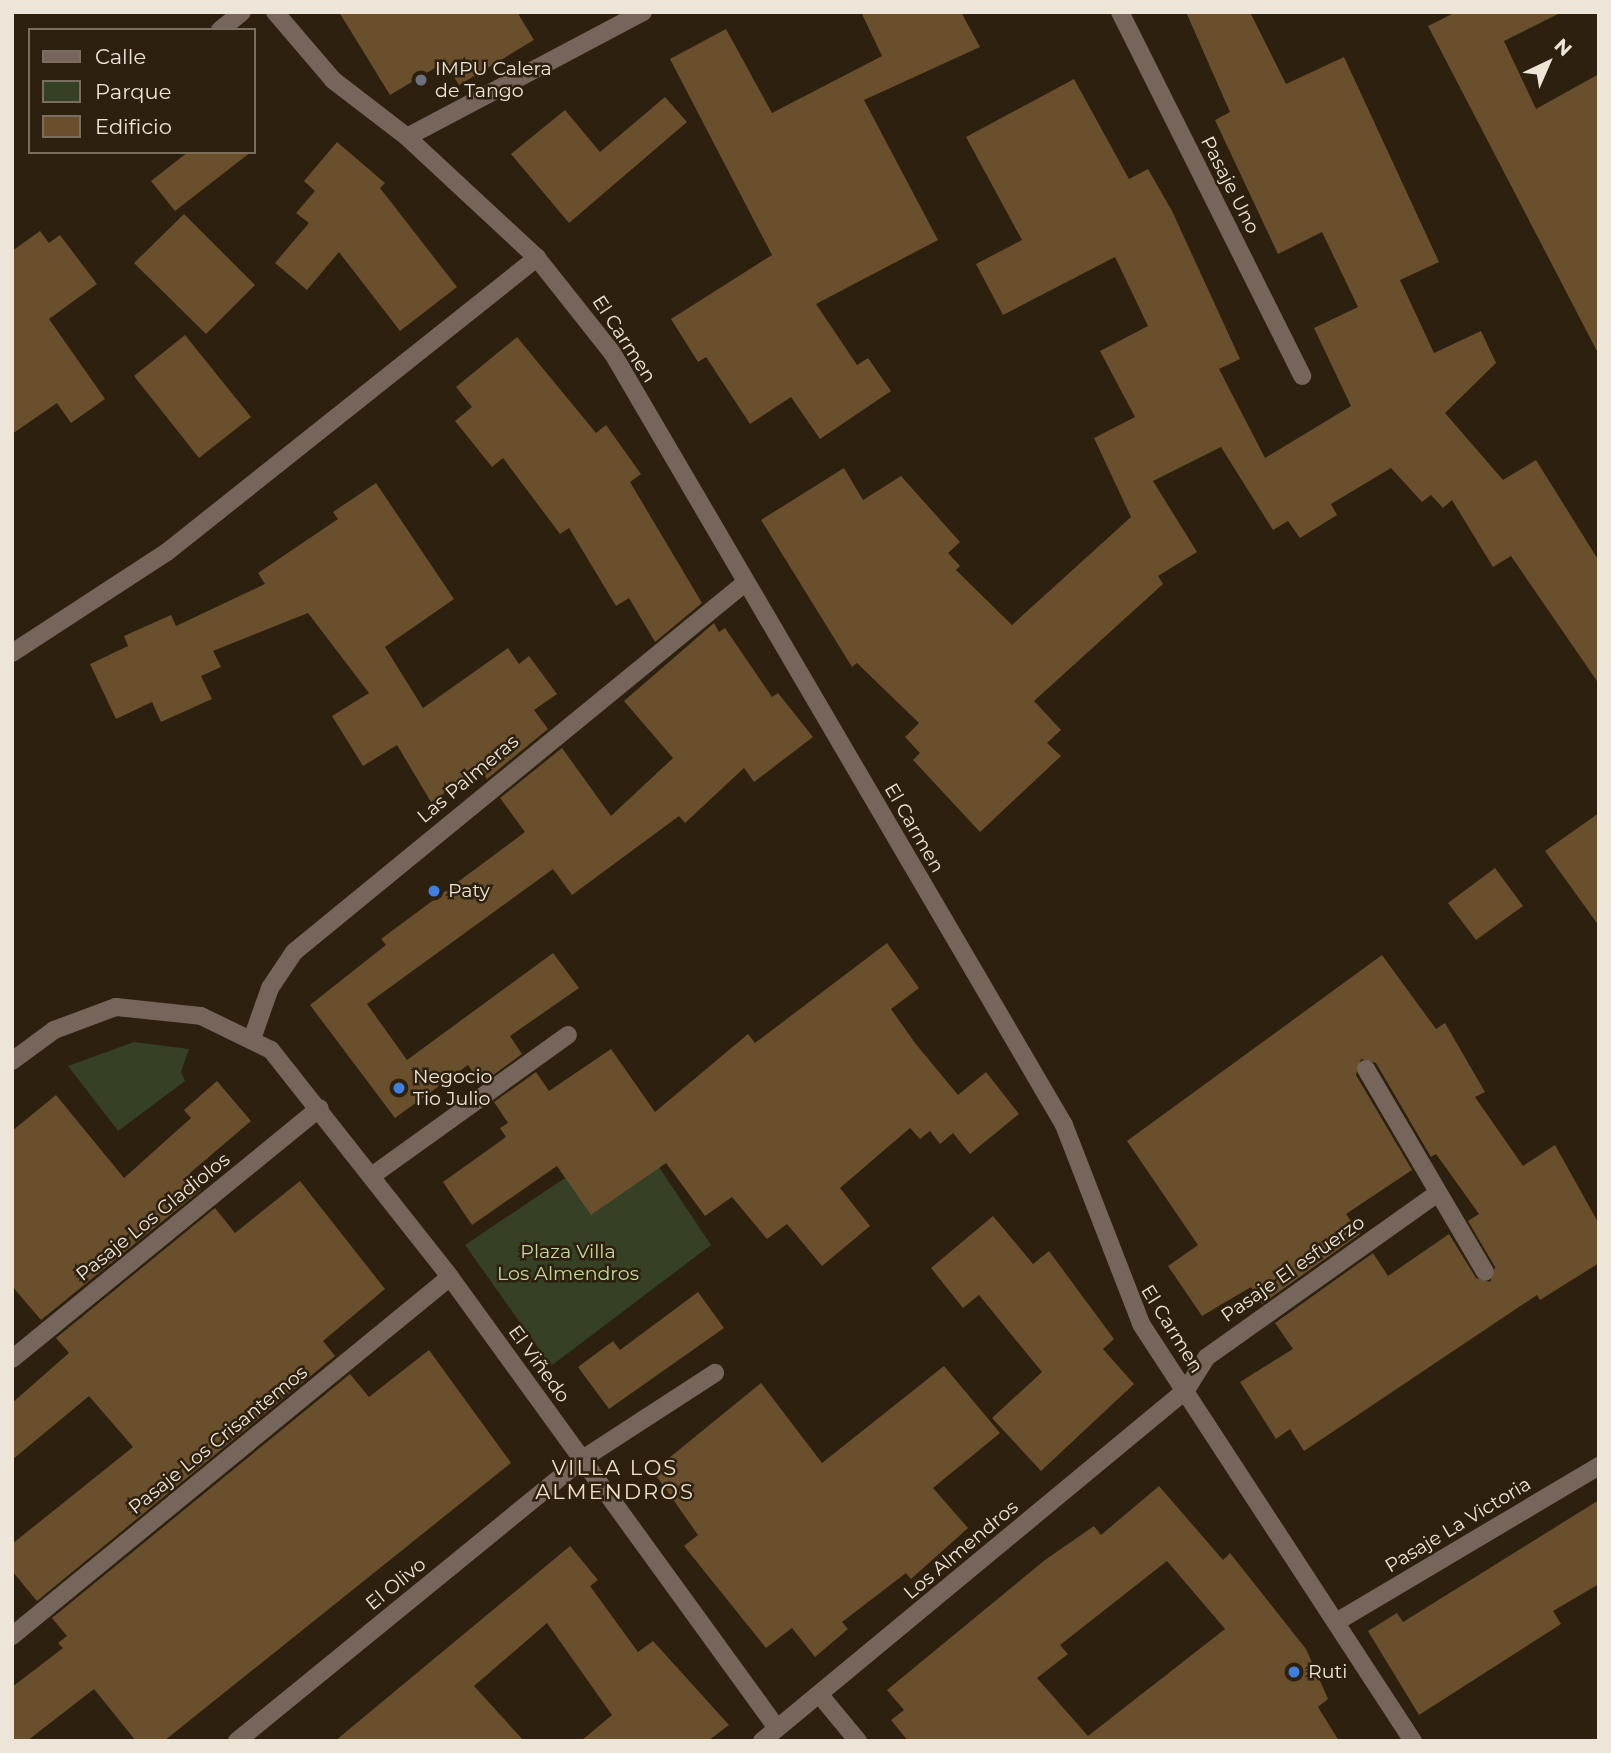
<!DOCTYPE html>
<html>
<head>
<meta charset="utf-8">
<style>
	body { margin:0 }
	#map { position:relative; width:1611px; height:1753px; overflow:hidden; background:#2d200e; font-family:Montserrat,sans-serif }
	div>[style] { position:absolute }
	.green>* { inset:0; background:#354024 }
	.building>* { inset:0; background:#694f2b }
	.minor>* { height:18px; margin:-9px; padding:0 9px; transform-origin:9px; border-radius:9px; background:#76655a }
	.dots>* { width:19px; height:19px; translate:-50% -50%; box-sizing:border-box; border:4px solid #2d200e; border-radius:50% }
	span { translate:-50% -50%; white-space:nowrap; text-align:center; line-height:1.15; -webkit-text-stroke:5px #2d200e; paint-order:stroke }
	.poi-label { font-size:19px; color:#eee5d9 }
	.left { translate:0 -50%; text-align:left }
	.street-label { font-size:19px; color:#eee5d9 }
	.park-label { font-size:19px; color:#c0db98 }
	.neighbourhood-label { font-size:21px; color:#f2e0ca; letter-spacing:2px }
	.frame { position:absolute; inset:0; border:14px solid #eee5d9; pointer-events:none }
	.legend { position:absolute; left:28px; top:28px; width:228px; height:126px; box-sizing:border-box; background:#2d200e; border:2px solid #7a6f5f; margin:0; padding:9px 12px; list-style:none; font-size:21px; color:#eee5d9 }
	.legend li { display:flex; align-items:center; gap:14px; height:35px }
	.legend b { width:35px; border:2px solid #7a6f5f }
	.north { position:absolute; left:1513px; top:28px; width:70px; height:70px; -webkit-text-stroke:5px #2d200e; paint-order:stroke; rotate:44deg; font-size:19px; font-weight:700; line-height:28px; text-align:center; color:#eee5d9 }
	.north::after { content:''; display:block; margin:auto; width:24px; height:32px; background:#eee5d9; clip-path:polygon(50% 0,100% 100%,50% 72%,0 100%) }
</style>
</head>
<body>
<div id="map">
	<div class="green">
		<div style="clip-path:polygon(134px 1042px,189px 1049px,181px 1072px,185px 1081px,118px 1131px,68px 1066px)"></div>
		<div style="clip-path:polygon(635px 1131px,711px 1245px,551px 1366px,465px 1245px)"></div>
	</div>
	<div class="building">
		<div style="clip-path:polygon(339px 12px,517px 12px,534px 40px,459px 85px,445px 62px,390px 95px)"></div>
		<div style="clip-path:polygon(861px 12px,961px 12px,980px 47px,864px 100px,938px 240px,816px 304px,857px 365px,868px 358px,891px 391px,820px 439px,791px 397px,750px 424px,706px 357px,698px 362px,671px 319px,772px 255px,670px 59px,726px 29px,772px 113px,882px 56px)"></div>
		<div style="clip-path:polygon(1186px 12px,1250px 12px,1286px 84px,1344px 57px,1439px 262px,1400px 280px,1434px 353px,1481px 331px,1496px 363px,1445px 413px,1503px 480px,1536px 460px,1599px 561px,1599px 684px,1511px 556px,1493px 567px,1452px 500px,1443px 508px,1431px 495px,1422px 502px,1391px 468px,1331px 504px,1337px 515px,1300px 538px,1288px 521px,1273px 530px,1221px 447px,1153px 481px,1197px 552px,1158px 576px,1163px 584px,1034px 701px,1061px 730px,1047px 743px,1061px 756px,980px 832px,913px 760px,920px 753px,905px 737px,919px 723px,857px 663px,852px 667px,761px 520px,844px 468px,863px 500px,901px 476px,960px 542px,948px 553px,960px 566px,956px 570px,1012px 625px,1131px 517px,1094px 438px,1135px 417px,1100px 351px,1148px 326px,1115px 257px,1003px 315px,976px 264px,1022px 240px,966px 137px,1074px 79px,1129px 179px,1148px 169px,1172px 211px,1240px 359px,1219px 369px,1265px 458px,1351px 406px,1314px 328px,1358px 307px,1322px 232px,1278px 254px,1215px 120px,1230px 112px)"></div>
		<div style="clip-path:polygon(1456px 12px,1562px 12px,1504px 41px,1536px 109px,1599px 74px,1599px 355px,1428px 26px)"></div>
		<div style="clip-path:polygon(665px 97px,687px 122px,569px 223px,511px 154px,565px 110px,600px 152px)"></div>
		<div style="clip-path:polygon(337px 142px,385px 183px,380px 188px,457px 287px,400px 331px,339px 252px,307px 290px,275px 263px,309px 223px,296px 213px,315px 191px,304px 181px)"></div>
		<div style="clip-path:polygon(188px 152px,251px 152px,175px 211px,151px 181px)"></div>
		<div style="clip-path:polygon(184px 214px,255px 285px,206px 334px,134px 263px)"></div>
		<div style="clip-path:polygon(40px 231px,49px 243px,60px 235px,97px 284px,49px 319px,105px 399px,71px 423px,57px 403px,12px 434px,12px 251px)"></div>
		<div style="clip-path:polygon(185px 335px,251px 417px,199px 458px,134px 376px)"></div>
		<div style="clip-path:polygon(517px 337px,596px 433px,606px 425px,641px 474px,630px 482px,702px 603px,655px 642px,629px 598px,616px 606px,569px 528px,560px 534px,503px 458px,492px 467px,455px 421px,472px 407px,456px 387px)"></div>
		<div style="clip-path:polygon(376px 483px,454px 599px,385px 647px,423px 708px,508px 648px,519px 664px,529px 656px,557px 694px,534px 710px,548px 729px,487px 779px,481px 771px,431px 802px,397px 745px,363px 766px,332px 716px,369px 693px,308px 613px,213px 651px,221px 667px,201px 676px,212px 699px,161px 722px,152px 702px,116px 719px,90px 664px,128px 646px,124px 636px,171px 615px,176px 626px,265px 584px,258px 573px,338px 519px,333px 512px)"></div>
		<div style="clip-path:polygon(714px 623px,719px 632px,725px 628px,772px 697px,778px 693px,813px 737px,754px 782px,744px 768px,685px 823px,679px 816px,572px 895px,553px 869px,367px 1004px,407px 1060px,553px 953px,579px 988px,510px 1036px,522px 1054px,481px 1084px,468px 1065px,395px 1118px,310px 1005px,386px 945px,381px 939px,525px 832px,500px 798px,562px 748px,611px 816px,673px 758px,624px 701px)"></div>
		<div style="clip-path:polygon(1599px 813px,1599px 926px,1545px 851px)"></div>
		<div style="clip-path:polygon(1495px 868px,1523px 906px,1476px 940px,1448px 903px)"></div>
		<div style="clip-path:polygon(887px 943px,919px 988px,891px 1009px,915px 1043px,958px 1095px,986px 1072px,1019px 1114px,970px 1154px,953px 1133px,940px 1144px,930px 1131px,920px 1139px,910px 1128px,840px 1188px,870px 1226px,822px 1266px,787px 1224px,767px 1239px,732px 1197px,705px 1216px,666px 1163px,591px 1215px,557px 1166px,472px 1225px,443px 1182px,506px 1137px,500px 1128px,508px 1123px,494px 1102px,536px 1072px,549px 1091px,611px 1049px,655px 1112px,748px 1034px,755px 1043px)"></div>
		<div style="clip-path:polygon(1382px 955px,1436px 1029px,1445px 1023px,1485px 1092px,1475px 1097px,1523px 1166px,1555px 1145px,1599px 1224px,1599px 1263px,1540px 1300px,1537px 1295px,1304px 1451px,1290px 1429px,1276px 1439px,1240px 1382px,1293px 1349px,1275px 1323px,1373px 1253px,1388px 1276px,1449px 1234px,1476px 1278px,1490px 1282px,1495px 1267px,1468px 1221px,1479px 1214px,1436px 1154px,1431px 1157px,1376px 1063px,1361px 1059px,1356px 1075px,1412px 1170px,1346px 1214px,1360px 1234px,1262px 1304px,1251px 1287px,1202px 1316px,1168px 1266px,1198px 1245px,1127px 1141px)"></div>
		<div style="clip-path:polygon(217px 1081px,251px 1121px,190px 1173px,201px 1190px,41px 1320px,12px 1286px,12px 1131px,56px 1095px,124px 1178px,191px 1118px,184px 1110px)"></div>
		<div style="clip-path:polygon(300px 1181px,385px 1289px,323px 1341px,335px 1356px,37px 1601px,12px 1571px,12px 1544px,133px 1447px,89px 1396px,12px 1460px,12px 1403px,69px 1353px,56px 1338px,215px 1208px,235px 1233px)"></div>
		<div style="clip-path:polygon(993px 1216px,1033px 1264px,1049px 1251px,1114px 1339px,1103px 1349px,1134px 1384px,1041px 1471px,992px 1418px,1042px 1372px,979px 1295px,963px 1308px,931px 1268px)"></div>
		<div style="clip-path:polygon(698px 1292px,724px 1328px,609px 1409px,578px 1367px,613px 1341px,620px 1350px)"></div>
		<div style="clip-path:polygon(429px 1350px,511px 1463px,164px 1741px,136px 1741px,94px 1689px,27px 1741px,12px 1741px,12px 1687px,63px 1648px,58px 1643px,67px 1636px,52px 1618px,350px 1374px,369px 1397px)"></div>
		<div style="clip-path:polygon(944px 1366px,1000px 1433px,933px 1488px,968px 1528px,911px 1579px,906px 1573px,842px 1622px,848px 1629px,815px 1657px,792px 1628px,766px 1648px,684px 1546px,698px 1535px,653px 1471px,761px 1383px,822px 1463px)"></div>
		<div style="clip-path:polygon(evenodd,1159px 1486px,1223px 1560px,1230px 1553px,1306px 1649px,1328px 1699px,1318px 1707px,1339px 1741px,908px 1741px,891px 1720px,904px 1710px,887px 1690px,1045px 1560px,1094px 1526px,1101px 1535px,1159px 1486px,1167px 1561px,1225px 1629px,1088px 1736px,1037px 1678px,1068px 1654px,1060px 1645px,1167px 1561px)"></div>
		<div style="clip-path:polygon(1599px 1500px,1599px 1584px,1553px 1611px,1561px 1624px,1419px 1715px,1368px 1631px,1397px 1613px,1403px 1622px)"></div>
		<div style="clip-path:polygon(570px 1546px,598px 1580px,590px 1586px,638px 1652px,653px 1641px,729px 1725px,708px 1741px,581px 1741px,612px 1715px,547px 1623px,474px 1686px,524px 1741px,335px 1741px)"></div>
	</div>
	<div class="minor">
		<div style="left:275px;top:12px;width:89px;rotate:49.5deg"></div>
		<div style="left:333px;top:80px;width:93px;rotate:37.6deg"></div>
		<div style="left:407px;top:137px;width:178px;rotate:42.9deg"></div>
		<div style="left:537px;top:258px;width:122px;rotate:51.6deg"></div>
		<div style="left:613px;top:354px;width:893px;rotate:59.67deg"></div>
		<div style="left:1064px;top:1125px;width:213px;rotate:68.8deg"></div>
		<div style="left:1141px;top:1324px;width:498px;rotate:56.9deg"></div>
		<div style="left:1120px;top:12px;width:407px;rotate:63.4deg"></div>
		<div style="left:220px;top:30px;width:28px;rotate:-39deg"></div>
		<div style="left:407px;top:137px;width:267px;rotate:-27.9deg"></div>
		<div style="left:12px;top:653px;width:185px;rotate:-33.1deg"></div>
		<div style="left:167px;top:552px;width:473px;rotate:-38.5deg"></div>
		<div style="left:253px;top:1036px;width:51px;rotate:-70.5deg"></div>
		<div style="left:270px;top:988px;width:43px;rotate:-56.3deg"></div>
		<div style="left:294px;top:952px;width:584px;rotate:-39.3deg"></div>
		<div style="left:12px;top:1061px;width:52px;rotate:-36.4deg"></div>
		<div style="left:54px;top:1030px;width:66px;rotate:-20.4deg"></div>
		<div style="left:116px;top:1007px;width:85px;rotate:6deg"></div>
		<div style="left:201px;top:1016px;width:78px;rotate:25.9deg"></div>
		<div style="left:271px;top:1050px;width:289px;rotate:51.7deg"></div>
		<div style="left:450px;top:1277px;width:557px;rotate:54.06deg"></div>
		<div style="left:1366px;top:1069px;width:235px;rotate:59.6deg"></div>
		<div style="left:373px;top:1175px;width:240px;rotate:-35.7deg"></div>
		<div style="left:12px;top:1359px;width:397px;rotate:-39.2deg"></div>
		<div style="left:1338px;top:1621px;width:304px;rotate:-30.7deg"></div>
		<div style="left:12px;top:1636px;width:566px;rotate:-39.34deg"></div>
		<div style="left:819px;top:1694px;width:61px;rotate:50.3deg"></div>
		<div style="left:237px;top:1741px;width:444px;rotate:-39.2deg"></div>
		<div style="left:581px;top:1460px;width:160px;rotate:-33deg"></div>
		<div style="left:762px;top:1741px;width:550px;rotate:-39.62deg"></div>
		<div style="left:1186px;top:1390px;width:39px;rotate:-58deg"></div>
		<div style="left:1207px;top:1357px;width:281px;rotate:-35.4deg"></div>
	</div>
	<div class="dots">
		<div style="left:421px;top:80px;background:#6b7280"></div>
		<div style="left:434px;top:891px;background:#3f7fe0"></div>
		<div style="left:399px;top:1088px;background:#3f7fe0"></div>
		<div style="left:1294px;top:1672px;background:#3f7fe0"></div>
	</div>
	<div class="poi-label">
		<span class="left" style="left:435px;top:80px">IMPU Calera<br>de Tango</span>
		<span class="left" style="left:448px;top:891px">Paty</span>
		<span class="left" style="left:413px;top:1088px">Negocio<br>Tio Julio</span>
		<span class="left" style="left:1308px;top:1672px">Ruti</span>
	</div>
	<div class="street-label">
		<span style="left:1230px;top:185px;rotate:63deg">Pasaje Uno</span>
		<span style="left:624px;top:339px;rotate:57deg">El Carmen</span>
		<span style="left:468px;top:779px;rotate:-40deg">Las Palmeras</span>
		<span style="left:914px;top:828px;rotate:60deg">El Carmen</span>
		<span style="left:153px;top:1217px;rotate:-39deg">Pasaje Los Gladiolos</span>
		<span style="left:1293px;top:1269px;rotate:-35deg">Pasaje El esfuerzo</span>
		<span style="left:1172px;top:1329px;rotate:58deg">El Carmen</span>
		<span style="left:539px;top:1364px;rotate:54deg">El Viñedo</span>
		<span style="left:218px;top:1440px;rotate:-39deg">Pasaje Los Crisantemos</span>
		<span style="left:1458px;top:1525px;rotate:-31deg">Pasaje La Victoria</span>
		<span style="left:961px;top:1550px;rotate:-40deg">Los Almendros</span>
		<span style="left:396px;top:1584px;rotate:-39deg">El Olivo</span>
	</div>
	<div class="park-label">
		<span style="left:568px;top:1263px">Plaza Villa<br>Los Almendros</span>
	</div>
	<div class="neighbourhood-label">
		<span style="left:615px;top:1480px">VILLA LOS<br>ALMENDROS</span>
	</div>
	<div class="frame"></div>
	<ul class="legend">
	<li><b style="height:9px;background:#76655a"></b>Calle</li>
	<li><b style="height:19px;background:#354024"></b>Parque</li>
	<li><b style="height:19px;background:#694f2b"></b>Edificio</li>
	</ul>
	<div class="north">N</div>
</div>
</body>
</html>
